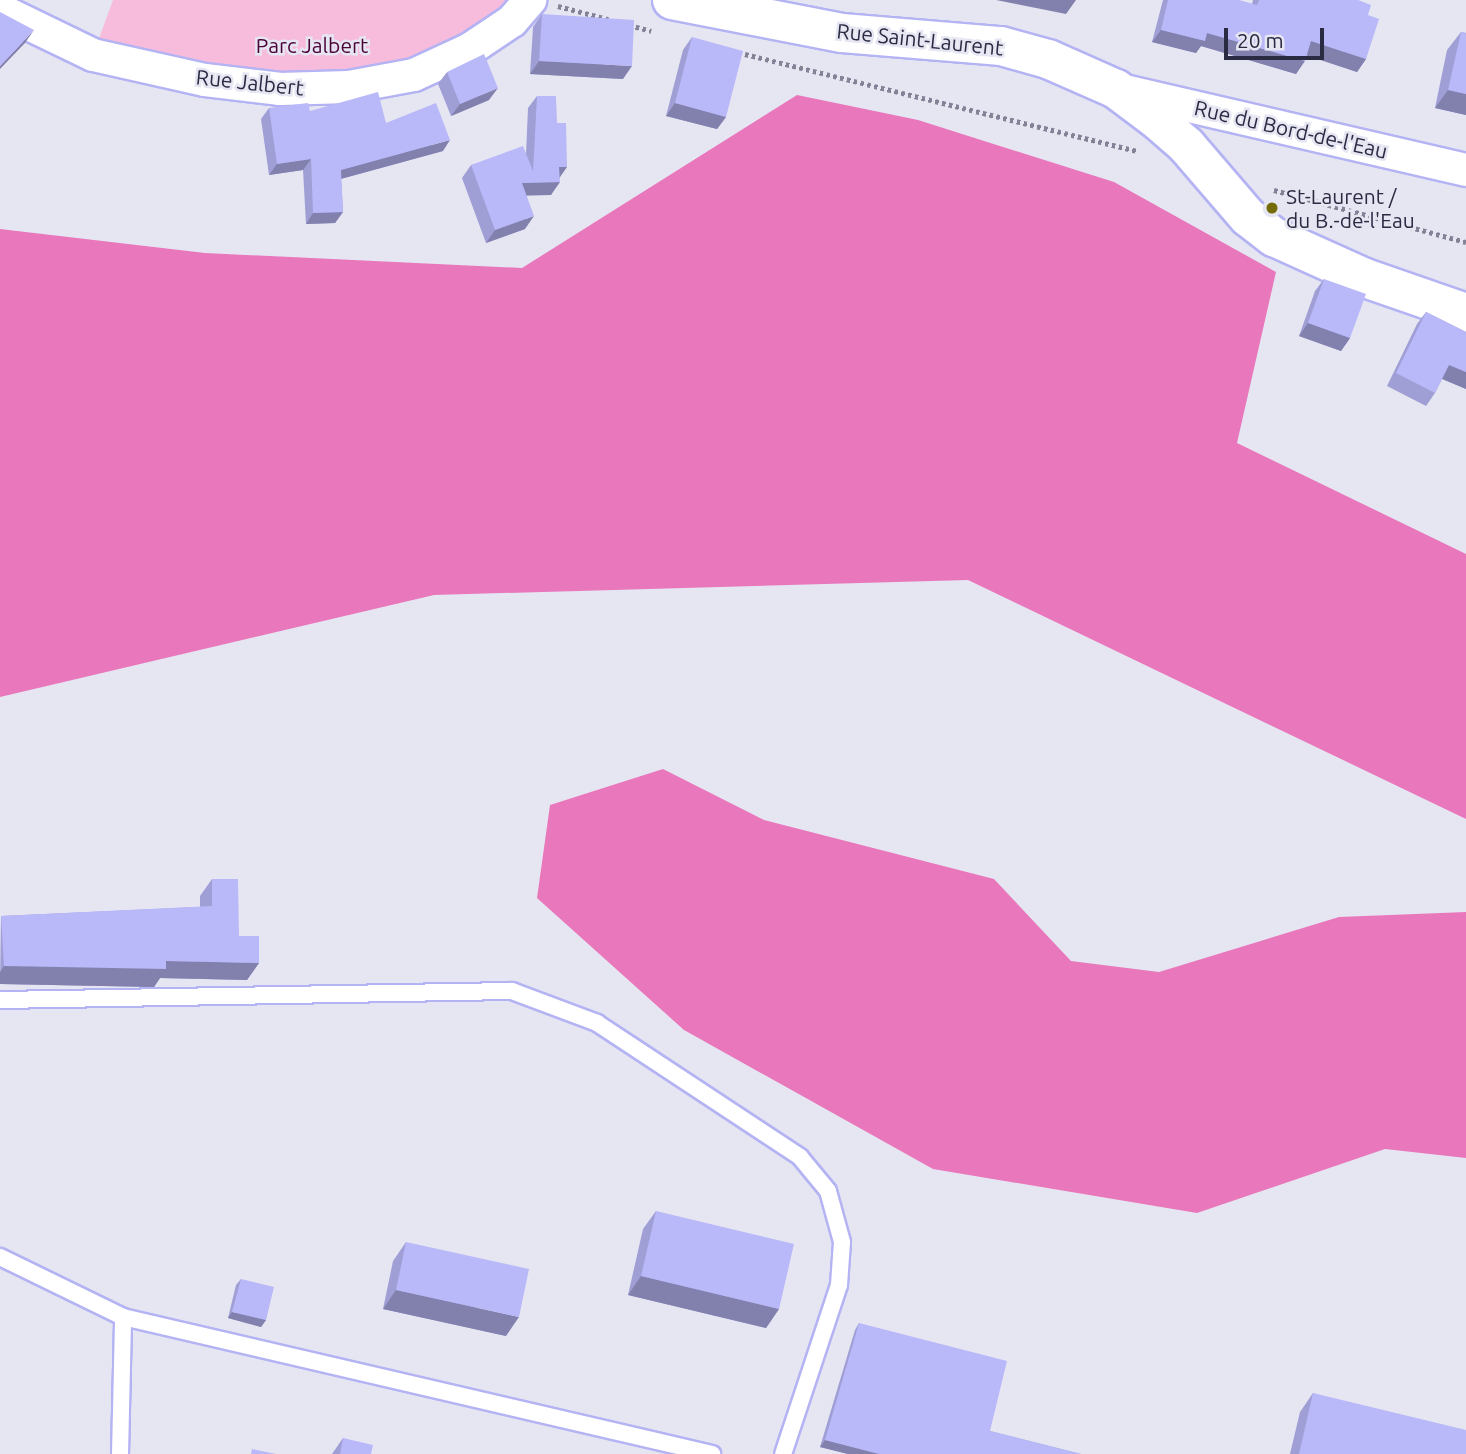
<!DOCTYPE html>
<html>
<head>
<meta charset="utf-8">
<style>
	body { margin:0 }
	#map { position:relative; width:1466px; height:1454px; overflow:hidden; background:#e6e6f3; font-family:Ubuntu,sans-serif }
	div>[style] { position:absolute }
	.green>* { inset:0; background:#f7bbdc }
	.forest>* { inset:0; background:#e977bc }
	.path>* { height:4.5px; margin-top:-2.25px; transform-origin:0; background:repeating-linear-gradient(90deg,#838296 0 3.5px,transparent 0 7px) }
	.roads { filter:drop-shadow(2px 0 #b4b3f3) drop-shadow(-2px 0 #b4b3f3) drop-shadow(0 2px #b4b3f3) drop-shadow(0 -2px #b4b3f3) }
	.lane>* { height:16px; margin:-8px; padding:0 8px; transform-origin:8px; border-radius:8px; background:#fff }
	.street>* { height:32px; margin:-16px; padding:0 16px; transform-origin:16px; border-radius:16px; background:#fff }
	.secondary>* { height:38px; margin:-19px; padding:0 19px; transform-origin:19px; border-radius:19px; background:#fff }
	.wall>* { inset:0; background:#9f9ed5 }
	.shaded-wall>* { inset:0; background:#8281ae }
	.building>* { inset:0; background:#b9b8f8 }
	.dots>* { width:19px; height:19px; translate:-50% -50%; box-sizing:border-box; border:4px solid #e6e6f3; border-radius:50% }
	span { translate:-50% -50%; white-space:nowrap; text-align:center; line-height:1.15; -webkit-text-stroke:5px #e6e6f3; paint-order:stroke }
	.street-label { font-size:21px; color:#2b2a43 }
	.park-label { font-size:21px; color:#4c0336 }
	.poi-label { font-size:21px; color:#2b2a43 }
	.left { translate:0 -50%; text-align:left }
	.scale { position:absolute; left:1224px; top:28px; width:100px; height:32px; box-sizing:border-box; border:4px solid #2b2a43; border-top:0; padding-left:9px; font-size:21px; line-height:24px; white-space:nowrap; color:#2b2a43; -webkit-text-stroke:5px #e6e6f3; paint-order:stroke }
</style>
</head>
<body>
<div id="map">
	<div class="green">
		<div style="clip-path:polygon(113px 0,530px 0,512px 21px,349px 87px,93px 55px)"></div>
	</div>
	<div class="forest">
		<div style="clip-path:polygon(797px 95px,918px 120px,1114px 182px,1276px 272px,1237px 443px,1466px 554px,1466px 819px,968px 580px,434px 595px,0 697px,0 229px,205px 253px,522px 268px)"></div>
		<div style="clip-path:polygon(663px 769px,764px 820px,994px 879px,1071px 961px,1159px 972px,1339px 917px,1466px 912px,1466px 1158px,1385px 1149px,1197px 1213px,933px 1169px,684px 1030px,537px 898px,550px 805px)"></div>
	</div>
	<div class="path">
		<div style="left:558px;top:6px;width:52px;rotate:14.6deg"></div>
		<div style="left:629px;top:25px;width:23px;rotate:15deg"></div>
		<div style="left:745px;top:54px;width:404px;rotate:13.9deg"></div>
		<div style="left:1274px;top:190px;width:199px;rotate:15.2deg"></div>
	</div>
	<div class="roads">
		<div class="lane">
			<div style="left:0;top:1000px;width:512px;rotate:-1.01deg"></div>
			<div style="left:512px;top:991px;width:91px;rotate:20.6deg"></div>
			<div style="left:597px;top:1023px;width:243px;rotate:33.4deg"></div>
			<div style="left:800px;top:1157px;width:44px;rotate:50.5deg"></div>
			<div style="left:828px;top:1191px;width:53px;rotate:74.6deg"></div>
			<div style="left:842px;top:1242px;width:43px;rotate:94deg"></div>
			<div style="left:839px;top:1285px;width:178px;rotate:108.3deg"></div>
			<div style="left:0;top:1257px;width:137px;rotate:26deg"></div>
			<div style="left:123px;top:1317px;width:605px;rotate:13.09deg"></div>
			<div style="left:120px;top:1454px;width:137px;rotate:-88.7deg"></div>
		</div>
		<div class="street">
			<div style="left:0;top:10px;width:103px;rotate:25.8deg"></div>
			<div style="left:93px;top:55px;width:115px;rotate:12.6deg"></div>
			<div style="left:205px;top:80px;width:76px;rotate:6.8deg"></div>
			<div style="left:280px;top:89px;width:69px;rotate:-1.7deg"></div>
			<div style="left:349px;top:87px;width:66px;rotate:-10.5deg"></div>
			<div style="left:414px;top:75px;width:62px;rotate:-24.9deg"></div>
			<div style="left:470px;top:49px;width:50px;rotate:-33.7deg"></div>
			<div style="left:512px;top:21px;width:28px;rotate:-49deg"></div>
			<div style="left:1120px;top:90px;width:355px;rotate:13deg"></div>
		</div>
		<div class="secondary">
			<div style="left:672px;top:0;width:173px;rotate:11deg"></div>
			<div style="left:842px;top:33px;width:160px;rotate:4.7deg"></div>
			<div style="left:1001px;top:46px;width:49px;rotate:15.5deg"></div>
			<div style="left:1048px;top:59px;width:74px;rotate:23.8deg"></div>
			<div style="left:1116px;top:89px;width:50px;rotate:36.9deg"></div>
			<div style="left:1156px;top:119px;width:40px;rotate:41deg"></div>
			<div style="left:1186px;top:145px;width:95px;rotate:49.3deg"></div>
			<div style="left:1248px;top:217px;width:33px;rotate:38deg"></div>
			<div style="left:1274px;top:237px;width:100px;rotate:24.3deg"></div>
			<div style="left:1365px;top:278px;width:107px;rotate:19.1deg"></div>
		</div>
	</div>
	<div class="wall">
		<div style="clip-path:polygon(1163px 0,1238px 0,1252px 4px,1253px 0,1358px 0,1368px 15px,1366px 59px,1357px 72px,1307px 55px,1296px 74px,1201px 46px,1196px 53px,1152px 42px)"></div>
		<div style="clip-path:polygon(542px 14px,623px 79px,530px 74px,533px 27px)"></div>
		<div style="clip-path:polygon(1461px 32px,1466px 33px,1466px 115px,1435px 108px,1447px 50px)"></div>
		<div style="clip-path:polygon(692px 37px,726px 117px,717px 129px,666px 116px,683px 50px)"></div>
		<div style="clip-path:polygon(447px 72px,489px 100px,451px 116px,438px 84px)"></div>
		<div style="clip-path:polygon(537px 96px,559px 178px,551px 195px,527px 195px,525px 229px,486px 243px,462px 178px,471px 165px,526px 154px,528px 108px)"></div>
		<div style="clip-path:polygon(269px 108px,310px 111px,386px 123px,443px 151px,341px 179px,343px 212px,335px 223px,306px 224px,303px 170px,269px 175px,261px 119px)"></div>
		<div style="clip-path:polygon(1324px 279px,1350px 338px,1341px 351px,1299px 336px,1315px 291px)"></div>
		<div style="clip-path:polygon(1426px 312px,1466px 332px,1466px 389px,1442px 379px,1435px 393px,1426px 406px,1387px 386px,1417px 324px)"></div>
		<div style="clip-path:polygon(212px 879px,239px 936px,259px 963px,247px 980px,160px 978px,154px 987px,0 984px,1px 916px,200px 907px,200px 896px)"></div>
		<div style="clip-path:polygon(656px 1211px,779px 1309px,766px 1328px,628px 1295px,643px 1229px)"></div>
		<div style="clip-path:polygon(406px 1242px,506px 1336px,383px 1309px,393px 1261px)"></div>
		<div style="clip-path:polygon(241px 1279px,266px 1320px,261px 1327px,228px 1318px,236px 1285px)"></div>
		<div style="clip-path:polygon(859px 1323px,990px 1431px,1081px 1454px,848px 1454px,820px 1447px,855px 1330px)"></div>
		<div style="clip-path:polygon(1313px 1393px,1466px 1454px,1290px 1454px,1300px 1412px)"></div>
		<div style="clip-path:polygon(343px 1438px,371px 1454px,332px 1454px)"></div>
	</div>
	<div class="shaded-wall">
		<div style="clip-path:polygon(996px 0,1076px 0,1066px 14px)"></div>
		<div style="clip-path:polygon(34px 30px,25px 43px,0 69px,0 66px)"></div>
		<div style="clip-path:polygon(1161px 30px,1207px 33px,1305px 61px,1296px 74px,1201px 46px,1196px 53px,1152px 42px)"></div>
		<div style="clip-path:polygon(1311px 41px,1366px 59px,1357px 72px,1302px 54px)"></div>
		<div style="clip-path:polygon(539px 61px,632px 66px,623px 79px,530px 74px)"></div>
		<div style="clip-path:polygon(498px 88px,489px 100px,451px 116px,460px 104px)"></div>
		<div style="clip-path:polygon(1448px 90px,1466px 94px,1466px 115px,1435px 108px)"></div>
		<div style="clip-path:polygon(675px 103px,726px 117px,717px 129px,666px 116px)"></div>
		<div style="clip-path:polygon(450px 140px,443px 151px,333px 181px,341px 170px)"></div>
		<div style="clip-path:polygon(311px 159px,303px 170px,269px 175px,277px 164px)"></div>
		<div style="clip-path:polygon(559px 167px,567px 167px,558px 180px)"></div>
		<div style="clip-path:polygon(560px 182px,551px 195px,513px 196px,522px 183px)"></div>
		<div style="clip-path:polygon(343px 212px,335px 223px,306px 224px,313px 213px)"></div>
		<div style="clip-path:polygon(534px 216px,525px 229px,486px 243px,495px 230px)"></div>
		<div style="clip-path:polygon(1308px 323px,1350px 338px,1341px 351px,1299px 336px)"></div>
		<div style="clip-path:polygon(1449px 365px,1466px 372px,1466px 389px,1440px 378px)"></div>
		<div style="clip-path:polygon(166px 961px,259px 963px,247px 980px,160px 978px,154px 987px,0 984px,0 972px,4px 966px)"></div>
		<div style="clip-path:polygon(641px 1276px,779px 1309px,766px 1328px,628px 1295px)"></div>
		<div style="clip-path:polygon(396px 1290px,519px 1317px,506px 1336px,383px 1309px)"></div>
		<div style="clip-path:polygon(232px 1312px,266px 1320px,261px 1327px,228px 1318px)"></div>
		<div style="clip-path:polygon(825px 1440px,879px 1454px,848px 1454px,820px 1447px)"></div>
	</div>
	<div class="building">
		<div style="clip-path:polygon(1168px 0,1238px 0,1257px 5px,1259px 0,1358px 0,1371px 5px,1368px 15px,1379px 19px,1366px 59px,1311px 41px,1305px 61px,1207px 33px,1205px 41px,1161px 30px)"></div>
		<div style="clip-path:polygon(0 12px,34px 30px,0 66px)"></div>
		<div style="clip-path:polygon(542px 14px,634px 20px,632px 66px,539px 61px)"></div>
		<div style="clip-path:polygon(1461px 32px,1466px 33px,1466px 94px,1448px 90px)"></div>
		<div style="clip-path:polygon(692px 37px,743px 51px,726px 117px,675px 103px)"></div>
		<div style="clip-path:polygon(484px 54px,498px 88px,460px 104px,447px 72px)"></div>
		<div style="clip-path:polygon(378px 92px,386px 123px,436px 103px,450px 140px,341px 170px,343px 212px,313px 213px,311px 159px,277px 164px,269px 108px,308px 103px,310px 111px)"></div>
		<div style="clip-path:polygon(537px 96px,556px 96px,557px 123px,566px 123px,567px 167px,559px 167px,560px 182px,522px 183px,534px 216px,495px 230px,471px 165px,523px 146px,533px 171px)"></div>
		<div style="clip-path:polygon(1324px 279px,1366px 294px,1350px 338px,1308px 323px)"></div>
		<div style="clip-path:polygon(1426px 312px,1466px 332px,1466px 372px,1449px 365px,1435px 393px,1396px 373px)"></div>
		<div style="clip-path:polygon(212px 879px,238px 879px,239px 936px,259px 936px,259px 963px,166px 961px,166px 969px,4px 966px,1px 916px,212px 906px)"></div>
		<div style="clip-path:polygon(656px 1211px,794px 1244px,779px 1309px,641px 1276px)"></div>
		<div style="clip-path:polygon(406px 1242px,529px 1269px,519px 1317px,396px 1290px)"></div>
		<div style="clip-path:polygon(241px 1279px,274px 1287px,266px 1320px,232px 1312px)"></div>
		<div style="clip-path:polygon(859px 1323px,1007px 1361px,990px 1431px,1081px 1454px,879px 1454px,825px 1440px)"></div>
		<div style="clip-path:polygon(1313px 1393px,1466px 1430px,1466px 1454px,1299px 1454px)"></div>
		<div style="clip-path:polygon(343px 1438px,373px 1445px,371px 1454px,340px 1454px)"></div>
		<div style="clip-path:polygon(252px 1449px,276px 1454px,251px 1454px)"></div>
	</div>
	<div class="dots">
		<div style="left:1272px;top:208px;background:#736c08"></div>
	</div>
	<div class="street-label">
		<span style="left:920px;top:39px;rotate:6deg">Rue Saint-Laurent</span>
		<span style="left:250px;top:82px;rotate:6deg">Rue Jalbert</span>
		<span style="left:1291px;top:129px;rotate:13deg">Rue du Bord-de-l'Eau</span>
	</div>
	<div class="park-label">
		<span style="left:312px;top:45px">Parc Jalbert</span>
	</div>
	<div class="poi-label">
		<span class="left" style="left:1286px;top:208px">St-Laurent /<br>du B.-de-l'Eau</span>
	</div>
	<div class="scale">20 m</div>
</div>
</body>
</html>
